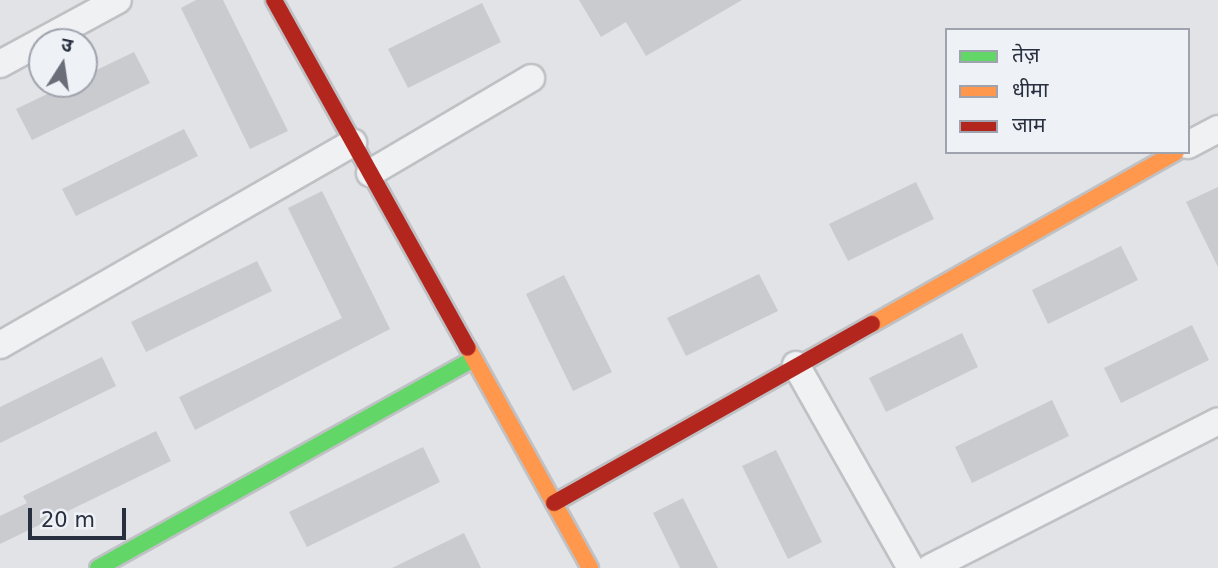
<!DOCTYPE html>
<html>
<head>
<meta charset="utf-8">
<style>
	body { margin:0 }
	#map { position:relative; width:1218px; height:568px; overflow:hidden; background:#e1e3e6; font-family:"DejaVu Sans","Noto Sans Devanagari",sans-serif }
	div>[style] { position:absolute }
	.building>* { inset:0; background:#c9cbce }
	.roads { filter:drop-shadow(2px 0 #bfc1c4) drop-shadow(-2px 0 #bfc1c4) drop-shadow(0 2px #bfc1c4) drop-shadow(0 -2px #bfc1c4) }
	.street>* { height:26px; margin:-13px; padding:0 13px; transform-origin:13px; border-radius:13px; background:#f0f1f3 }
	.fast>* { height:16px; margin:-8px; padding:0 8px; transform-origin:8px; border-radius:8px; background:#63d668 }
	.slow>* { height:16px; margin:-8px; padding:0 8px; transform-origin:8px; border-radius:8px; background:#ff974d }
	.jam>* { height:16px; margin:-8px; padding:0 8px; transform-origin:8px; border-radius:8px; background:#b3261e }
	span { translate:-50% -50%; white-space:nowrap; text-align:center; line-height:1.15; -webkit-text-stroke:5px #eef1f6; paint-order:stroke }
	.legend { position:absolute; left:945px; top:28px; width:245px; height:126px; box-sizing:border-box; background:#eef1f6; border:2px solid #9fa3ad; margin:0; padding:9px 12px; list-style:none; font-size:21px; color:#282f3f }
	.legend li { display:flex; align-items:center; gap:14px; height:35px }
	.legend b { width:35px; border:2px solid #9fa3ad }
	.north { position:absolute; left:28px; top:28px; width:70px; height:70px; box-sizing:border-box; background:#eef1f6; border:2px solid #9fa3ad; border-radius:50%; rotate:12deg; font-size:19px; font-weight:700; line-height:28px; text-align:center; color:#282f3f }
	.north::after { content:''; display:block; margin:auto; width:24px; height:32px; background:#696e79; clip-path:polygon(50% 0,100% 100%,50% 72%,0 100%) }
	.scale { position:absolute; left:28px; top:508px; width:98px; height:32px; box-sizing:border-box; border:4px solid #282f3f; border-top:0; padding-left:9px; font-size:21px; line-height:24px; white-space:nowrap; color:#282f3f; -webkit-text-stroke:5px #eef1f6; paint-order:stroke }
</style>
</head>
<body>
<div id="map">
	<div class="building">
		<div style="clip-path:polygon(196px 0,223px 0,288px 131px,250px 149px,181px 8px)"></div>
		<div style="clip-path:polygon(579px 0,742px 0,646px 56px,626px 22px,601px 37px)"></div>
		<div style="clip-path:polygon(482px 3px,501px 42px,408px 88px,388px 49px)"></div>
		<div style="clip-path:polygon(134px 52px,150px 83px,32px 140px,16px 109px,68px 84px,84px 84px,84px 76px)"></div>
		<div style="clip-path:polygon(184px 129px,198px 156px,76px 216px,62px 189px)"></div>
		<div style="clip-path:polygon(916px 182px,934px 219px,848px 261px,829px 224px)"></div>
		<div style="clip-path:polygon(1218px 187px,1218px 267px,1186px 202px)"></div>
		<div style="clip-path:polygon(322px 191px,390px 329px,195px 430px,179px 397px,342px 318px,288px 208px)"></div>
		<div style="clip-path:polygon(1121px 246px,1138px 280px,1048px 324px,1032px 290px)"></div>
		<div style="clip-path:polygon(257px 261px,272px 291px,146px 352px,131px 322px)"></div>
		<div style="clip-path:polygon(759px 274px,778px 311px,686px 356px,667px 318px)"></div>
		<div style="clip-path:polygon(564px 275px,612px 372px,573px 391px,526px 294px)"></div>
		<div style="clip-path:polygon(1192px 325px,1209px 360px,1121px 403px,1104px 368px)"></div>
		<div style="clip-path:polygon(962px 333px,978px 367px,886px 412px,869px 378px)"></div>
		<div style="clip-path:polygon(102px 357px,116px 386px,0 443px,0 407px)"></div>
		<div style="clip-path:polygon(1052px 400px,1069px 436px,972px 483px,955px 447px)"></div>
		<div style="clip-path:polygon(156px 431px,171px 461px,0 544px,0 516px,27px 503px,23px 496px)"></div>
		<div style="clip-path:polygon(423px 447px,440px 482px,307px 547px,289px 512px)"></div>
		<div style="clip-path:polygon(776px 450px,822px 542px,788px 559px,742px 466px)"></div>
		<div style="clip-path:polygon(683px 498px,718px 568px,680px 568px,653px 513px)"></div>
		<div style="clip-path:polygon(464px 533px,481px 568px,392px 568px)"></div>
	</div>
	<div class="roads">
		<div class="street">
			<div style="left:0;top:64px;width:134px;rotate:-28.5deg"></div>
			<div style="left:1188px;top:145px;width:34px;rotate:-28deg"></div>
			<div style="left:370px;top:173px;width:187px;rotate:-30.5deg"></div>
			<div style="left:0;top:345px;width:407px;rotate:-29.8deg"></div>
			<div style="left:796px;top:365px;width:233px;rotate:60.5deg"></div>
			<div style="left:930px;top:568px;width:323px;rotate:-27deg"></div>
		</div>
		<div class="fast">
			<div style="left:98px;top:568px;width:429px;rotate:-29.1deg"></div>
		</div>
		<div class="slow">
			<div style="left:872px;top:324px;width:349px;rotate:-29.5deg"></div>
			<div style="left:468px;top:348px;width:252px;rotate:61deg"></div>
		</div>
		<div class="jam">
			<div style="left:274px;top:0;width:398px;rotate:60.9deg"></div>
			<div style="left:554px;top:503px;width:365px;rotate:-29.4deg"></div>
		</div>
	</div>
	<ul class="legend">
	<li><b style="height:9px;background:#63d668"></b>तेज़</li>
	<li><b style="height:9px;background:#ff974d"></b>धीमा</li>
	<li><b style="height:9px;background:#b3261e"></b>जाम</li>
	</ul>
	<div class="north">उ</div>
	<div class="scale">20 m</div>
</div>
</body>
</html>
